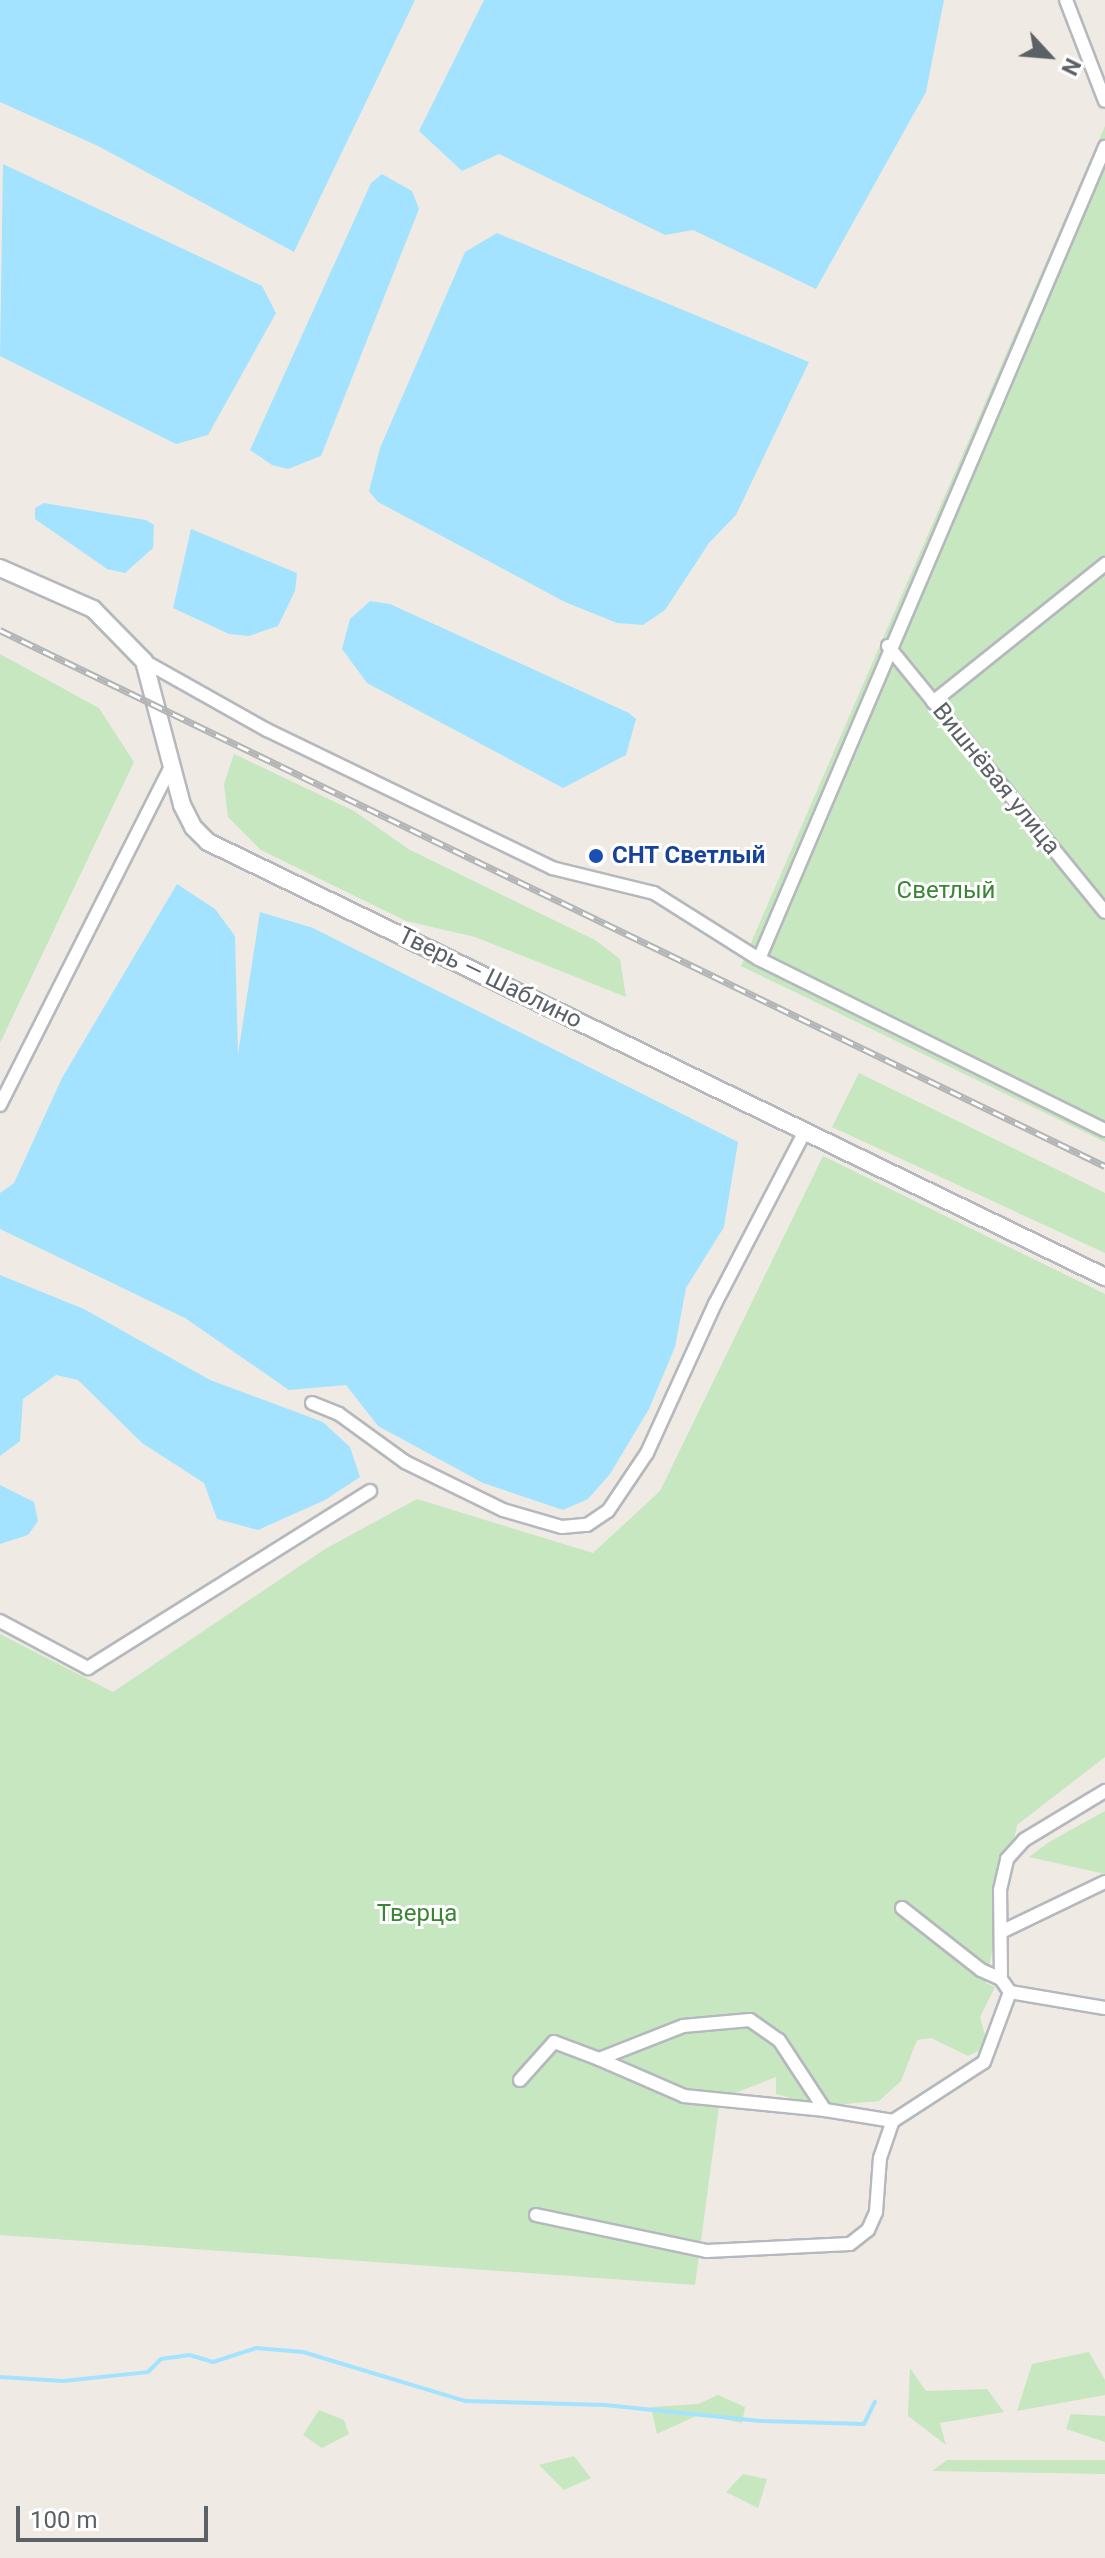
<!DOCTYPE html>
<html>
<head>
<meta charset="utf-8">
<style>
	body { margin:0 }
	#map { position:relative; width:1105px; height:2558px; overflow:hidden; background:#efebe4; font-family:Roboto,sans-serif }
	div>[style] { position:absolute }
	.green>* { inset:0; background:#c6e7c0 }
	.water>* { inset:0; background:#a4e3ff }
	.stream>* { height:4px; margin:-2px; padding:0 2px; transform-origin:2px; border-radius:2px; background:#a4e3ff }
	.roads { filter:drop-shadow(2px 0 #b5b8bc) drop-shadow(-2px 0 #b5b8bc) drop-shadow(0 2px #b5b8bc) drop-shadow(0 -2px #b5b8bc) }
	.minor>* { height:12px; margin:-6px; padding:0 6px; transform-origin:6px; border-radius:6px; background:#fff }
	.tertiary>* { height:16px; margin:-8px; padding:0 8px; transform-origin:8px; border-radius:8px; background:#fff }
	.rail>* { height:7px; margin-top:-3.5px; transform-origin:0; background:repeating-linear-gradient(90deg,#fff 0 12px,#b3b4b5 0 24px); box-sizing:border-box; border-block:2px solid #b3b4b5 }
	.dots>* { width:22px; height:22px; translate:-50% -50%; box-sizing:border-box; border:4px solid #fff; border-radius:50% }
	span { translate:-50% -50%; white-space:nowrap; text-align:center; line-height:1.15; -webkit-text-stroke:6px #fff; paint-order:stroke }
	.street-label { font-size:24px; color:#5c6165 }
	.transit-label { font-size:24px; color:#164399; font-weight:700 }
	.left { translate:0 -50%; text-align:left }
	.park-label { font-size:24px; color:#3a8533 }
	.north { position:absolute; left:1009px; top:16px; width:80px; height:80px; -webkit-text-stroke:6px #fff; paint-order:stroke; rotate:116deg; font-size:22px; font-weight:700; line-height:32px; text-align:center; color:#5c6165 }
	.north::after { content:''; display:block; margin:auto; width:28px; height:36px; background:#5c6165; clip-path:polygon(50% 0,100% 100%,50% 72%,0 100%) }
	.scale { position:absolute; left:16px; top:2506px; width:192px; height:36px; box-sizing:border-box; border:4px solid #5c6165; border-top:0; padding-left:10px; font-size:24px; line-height:28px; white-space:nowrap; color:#5c6165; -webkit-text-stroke:6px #fff; paint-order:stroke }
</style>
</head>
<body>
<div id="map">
	<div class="green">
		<div style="clip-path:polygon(1105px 126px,1105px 1142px,741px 966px)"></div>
		<div style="clip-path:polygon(0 654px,99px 708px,134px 762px,0 1043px)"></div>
		<div style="clip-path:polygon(234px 754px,354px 811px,410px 850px,595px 940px,620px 959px,626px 997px,475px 937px,406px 921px,261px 850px,228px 817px,224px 784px)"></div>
		<div style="clip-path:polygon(859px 1073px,1105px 1193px,1105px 1253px,832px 1127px)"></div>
		<div style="clip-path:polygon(823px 1156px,1105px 1294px,1105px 1757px,1017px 1825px,986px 1983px,995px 1987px,980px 2017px,988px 2046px,968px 2056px,931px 2038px,917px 2040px,901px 2081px,879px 2101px,820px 2106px,776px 2094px,776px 2077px,720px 2099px,695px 2285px,0 2235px,0 1634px,113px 1692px,325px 1549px,417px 1499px,593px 1553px,660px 1491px)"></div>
		<div style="clip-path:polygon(1105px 1811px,1105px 1874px,1029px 1857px,1049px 1842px)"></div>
		<div style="clip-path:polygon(1089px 2352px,1105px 2380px,1105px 2395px,1017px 2411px,1032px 2364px)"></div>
		<div style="clip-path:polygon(910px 2368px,926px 2391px,987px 2389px,1004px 2412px,940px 2423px,946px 2445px,908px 2416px)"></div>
		<div style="clip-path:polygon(718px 2395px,745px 2407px,742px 2423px,700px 2414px,657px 2434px,651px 2407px,698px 2404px)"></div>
		<div style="clip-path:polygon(319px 2410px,344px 2420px,349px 2434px,322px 2448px,303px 2435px)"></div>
		<div style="clip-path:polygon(1071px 2414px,1105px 2416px,1105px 2442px,1066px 2429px)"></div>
		<div style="clip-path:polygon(574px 2456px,591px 2478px,564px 2490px,539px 2465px)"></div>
		<div style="clip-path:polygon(947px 2460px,1105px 2460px,1105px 2474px,932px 2471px)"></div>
		<div style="clip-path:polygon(743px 2474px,767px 2479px,758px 2508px,726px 2492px)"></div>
	</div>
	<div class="water">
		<div style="clip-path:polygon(0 0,415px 0,294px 252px,98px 146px,0 102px)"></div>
		<div style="clip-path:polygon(484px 0,944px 0,926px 92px,816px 289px,693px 230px,665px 235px,499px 154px,462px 171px,419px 131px)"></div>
		<div style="clip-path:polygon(3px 164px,262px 286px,276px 313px,208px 435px,176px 444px,0 356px)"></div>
		<div style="clip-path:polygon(382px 174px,412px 191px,419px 209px,321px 456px,288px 469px,272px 465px,250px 450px,371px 183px)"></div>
		<div style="clip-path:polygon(497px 233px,809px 362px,736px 515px,709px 543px,665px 610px,643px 625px,617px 623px,565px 602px,378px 502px,369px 491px,380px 448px,465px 252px)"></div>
		<div style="clip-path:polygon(44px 503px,146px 520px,154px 525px,153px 548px,125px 573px,107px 569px,35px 519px,35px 508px)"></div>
		<div style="clip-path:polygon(191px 529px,297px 573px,295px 591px,278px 626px,249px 636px,229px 634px,173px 608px)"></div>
		<div style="clip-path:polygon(370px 601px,390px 604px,629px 713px,636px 719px,626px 755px,563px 788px,367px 683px,342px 649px,350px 619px)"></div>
		<div style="clip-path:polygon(177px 884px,215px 909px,235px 936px,238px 1054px,260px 912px,313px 928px,738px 1142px,724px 1227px,686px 1288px,675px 1347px,649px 1409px,610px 1474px,588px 1499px,563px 1510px,483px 1483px,378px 1426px,346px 1385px,289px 1390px,185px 1318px,0 1229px,0 1193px,14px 1183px,62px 1078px)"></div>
		<div style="clip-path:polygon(0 1275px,84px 1309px,210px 1380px,323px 1422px,350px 1447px,360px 1477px,325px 1500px,258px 1530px,217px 1519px,204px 1483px,142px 1443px,78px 1380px,56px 1375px,23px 1399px,20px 1441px,0 1456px)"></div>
		<div style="clip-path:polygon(0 1485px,34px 1502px,38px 1521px,28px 1535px,0 1544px)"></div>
	</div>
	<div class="stream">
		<div style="left:0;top:2377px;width:63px;rotate:3.6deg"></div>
		<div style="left:63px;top:2381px;width:85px;rotate:-6deg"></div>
		<div style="left:148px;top:2372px;width:18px;rotate:-45deg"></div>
		<div style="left:161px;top:2359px;width:29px;rotate:-8deg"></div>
		<div style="left:190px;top:2355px;width:24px;rotate:17deg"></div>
		<div style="left:213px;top:2362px;width:45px;rotate:-18deg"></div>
		<div style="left:256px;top:2348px;width:47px;rotate:4.9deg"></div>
		<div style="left:303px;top:2352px;width:169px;rotate:16.8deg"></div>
		<div style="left:465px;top:2401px;width:140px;rotate:1.6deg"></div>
		<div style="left:605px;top:2405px;width:156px;rotate:5.9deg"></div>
		<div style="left:760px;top:2421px;width:104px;rotate:1.7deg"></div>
		<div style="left:864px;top:2424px;width:25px;rotate:-64deg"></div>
	</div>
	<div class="roads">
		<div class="minor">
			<div style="left:1066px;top:0;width:108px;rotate:68.9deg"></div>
			<div style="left:888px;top:646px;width:343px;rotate:50.8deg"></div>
			<div style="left:144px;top:661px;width:141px;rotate:29.3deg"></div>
			<div style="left:267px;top:730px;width:317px;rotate:25.8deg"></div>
			<div style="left:552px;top:868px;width:105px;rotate:13.8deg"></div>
			<div style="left:654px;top:893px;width:124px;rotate:32.2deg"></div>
			<div style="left:759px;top:959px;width:386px;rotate:26.3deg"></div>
			<div style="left:933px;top:702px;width:221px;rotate:-38.7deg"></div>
			<div style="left:759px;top:959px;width:883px;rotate:-66.92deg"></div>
			<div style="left:0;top:1105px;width:379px;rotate:-63.2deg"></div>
			<div style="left:312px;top:1403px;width:29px;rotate:22deg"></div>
			<div style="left:339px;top:1414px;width:82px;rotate:36deg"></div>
			<div style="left:405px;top:1462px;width:109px;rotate:26.1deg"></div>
			<div style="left:503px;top:1510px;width:61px;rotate:16.1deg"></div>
			<div style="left:562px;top:1527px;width:25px;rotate:-5deg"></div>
			<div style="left:587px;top:1525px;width:25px;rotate:-34deg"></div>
			<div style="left:608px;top:1511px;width:70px;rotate:-56.1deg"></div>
			<div style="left:647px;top:1453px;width:164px;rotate:-65.5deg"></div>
			<div style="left:715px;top:1304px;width:195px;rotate:-62.5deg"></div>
			<div style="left:0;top:1621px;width:100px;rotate:28.1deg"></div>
			<div style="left:88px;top:1668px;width:333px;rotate:-32.1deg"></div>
			<div style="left:902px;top:1908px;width:100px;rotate:38.1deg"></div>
			<div style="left:981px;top:1970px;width:22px;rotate:24deg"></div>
			<div style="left:1001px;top:1979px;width:89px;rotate:-90.6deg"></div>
			<div style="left:1000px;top:1890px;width:32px;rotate:-77deg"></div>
			<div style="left:1007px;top:1859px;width:25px;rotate:-48deg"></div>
			<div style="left:1024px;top:1840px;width:95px;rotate:-31.2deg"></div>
			<div style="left:1001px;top:1932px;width:115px;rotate:-25.7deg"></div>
			<div style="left:1010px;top:1992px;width:96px;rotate:9.6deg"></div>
			<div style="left:599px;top:2059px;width:93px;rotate:23.5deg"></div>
			<div style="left:684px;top:2096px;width:142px;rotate:5.7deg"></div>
			<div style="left:520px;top:2080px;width:51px;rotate:-48.2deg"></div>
			<div style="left:554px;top:2042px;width:48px;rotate:20.7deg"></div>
			<div style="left:599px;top:2059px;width:90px;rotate:-21.4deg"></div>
			<div style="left:683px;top:2026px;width:67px;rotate:-5.1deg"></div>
			<div style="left:750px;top:2020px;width:35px;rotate:35deg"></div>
			<div style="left:779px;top:2040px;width:84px;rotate:56.7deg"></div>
			<div style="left:825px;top:2110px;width:69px;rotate:9.2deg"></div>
			<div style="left:893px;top:2121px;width:108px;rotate:-33deg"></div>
			<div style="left:984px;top:2062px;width:75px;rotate:-69.6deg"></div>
			<div style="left:1010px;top:1992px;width:16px;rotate:-125deg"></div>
			<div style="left:536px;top:2215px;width:175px;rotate:11.9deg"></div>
			<div style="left:707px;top:2251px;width:143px;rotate:-2.8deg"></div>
			<div style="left:850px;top:2244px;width:23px;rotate:-38deg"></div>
			<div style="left:868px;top:2230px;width:20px;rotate:-66deg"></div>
			<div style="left:876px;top:2212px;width:54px;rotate:-85.8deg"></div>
			<div style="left:880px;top:2158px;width:39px;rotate:-71deg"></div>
		</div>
		<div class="tertiary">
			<div style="left:0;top:568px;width:102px;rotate:23.8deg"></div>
			<div style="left:93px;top:609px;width:73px;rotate:45.6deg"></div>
			<div style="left:144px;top:661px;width:149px;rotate:75.2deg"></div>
			<div style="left:182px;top:805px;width:25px;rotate:63deg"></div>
			<div style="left:193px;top:827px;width:21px;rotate:45deg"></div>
			<div style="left:208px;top:842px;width:997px;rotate:25.87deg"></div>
		</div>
	</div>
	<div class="rail">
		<div style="left:0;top:630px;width:1228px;rotate:25.88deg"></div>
	</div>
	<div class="dots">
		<div style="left:596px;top:856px;background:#1a4fb4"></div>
	</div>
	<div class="street-label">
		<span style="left:996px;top:779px;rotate:51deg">Вишнёвая улица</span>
		<span style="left:490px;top:978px;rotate:26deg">Тверь — Шаблино</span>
	</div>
	<div class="transit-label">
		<span class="left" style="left:612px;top:856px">СНТ Светлый</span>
	</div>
	<div class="park-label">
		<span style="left:946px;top:891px">Светлый</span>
		<span style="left:417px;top:1914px">Тверца</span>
	</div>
	<div class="north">N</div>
	<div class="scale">100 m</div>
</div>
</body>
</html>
